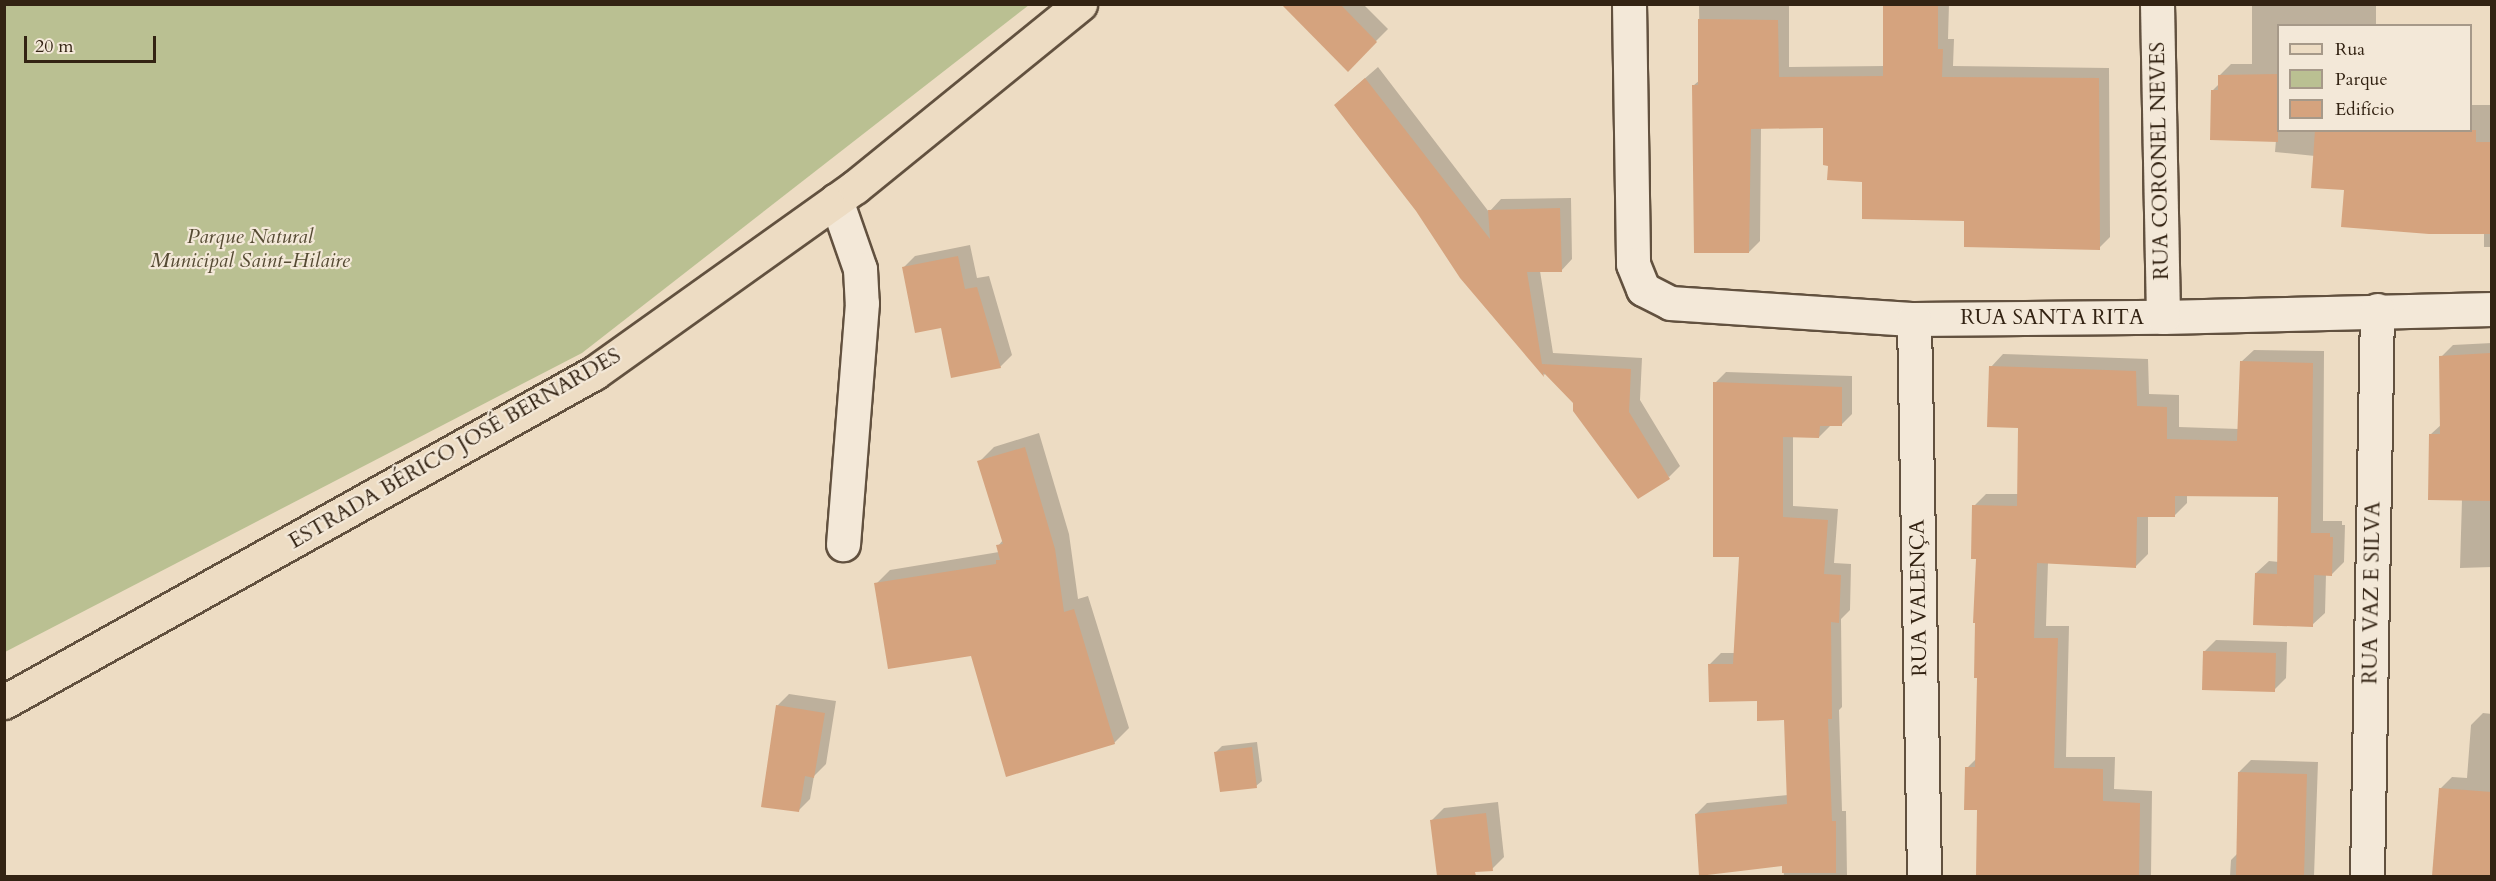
<!DOCTYPE html>
<html>
<head>
<meta charset="utf-8">
<style>
	body { margin:0 }
	#map { position:relative; width:2496px; height:881px; overflow:hidden; background:#eddcc3; font-family:Cardo,serif }
	div>[style] { position:absolute }
	.green>* { inset:0; background:#bac092 }
	.shadow>* { inset:0; background:#0003 }
	.building>* { inset:0; background:#d5a37e }
	.roads { filter:drop-shadow(2px 0 #62513f) drop-shadow(-2px 0 #62513f) drop-shadow(0 2px #62513f) drop-shadow(0 -2px #62513f) }
	.minor>* { height:33px; margin:-16.5px; padding:0 16.5px; transform-origin:16.5px; border-radius:16.5px; background:#f3e8d8 }
	.major>* { height:33px; margin:-16.5px; padding:0 16.5px; transform-origin:16.5px; border-radius:16.5px; background:#eddcc3 }
	span { translate:-50% -50%; white-space:nowrap; text-align:center; line-height:1.15; -webkit-text-stroke:4.5px #f3e8d8; paint-order:stroke }
	.street-label { font-size:21px; color:#332313 }
	.park-label { font-size:21px; color:#554a33; font-style:italic }
	.frame { position:absolute; inset:0; border:6px solid #332313; pointer-events:none }
	.legend { position:absolute; left:2277px; top:24px; width:195px; height:108px; box-sizing:border-box; background:#f3e8d8; border:2px solid #a69989; margin:0; padding:8px 10px; list-style:none; font-size:18px; color:#332313 }
	.legend li { display:flex; align-items:center; gap:12px; height:30px }
	.legend b { width:30px; border:2px solid #a69989 }
	.scale { position:absolute; left:24px; top:36px; width:132px; height:27px; box-sizing:border-box; border:3px solid #332313; border-top:0; padding-left:8px; font-size:18px; line-height:21px; white-space:nowrap; color:#332313; -webkit-text-stroke:4px #f3e8d8; paint-order:stroke }
</style>
</head>
<body>
<div id="map">
	<div class="green">
		<div style="clip-path:polygon(5px 4px,1029px 4px,1029px 5px,582px 353px,5px 652px)"></div>
	</div>
	<div class="shadow">
		<div style="clip-path:polygon(1323px 4px,1363px 4px,1388px 29px,1348px 69px)"></div>
		<div style="clip-path:polygon(1699px 4px,1816px 4px,1789px 5px,1789px 67px,1885px 66px,1885px 4px,1949px 4px,1948px 39px,1954px 39px,1953px 66px,2109px 68px,2110px 237px,2099px 248px,1965px 220px,1830px 165px,1824px 127px,1761px 127px,1760px 241px,1749px 252px,1694px 85px,1700px 80px)"></div>
		<div style="clip-path:polygon(2252px 4px,2376px 4px,2376px 26px,2278px 26px,2278px 130px,2470px 130px,2470px 105px,2492px 105px,2492px 247px,2484px 247px,2484px 233px,2346px 189px,2315px 156px,2275px 152px,2276px 140px,2212px 91px,2219px 84px,2219px 76px,2231px 64px,2252px 64px)"></div>
		<div style="clip-path:polygon(1378px 67px,1489px 212px,1501px 199px,1571px 198px,1572px 259px,1561px 271px,1540px 271px,1553px 353px,1642px 358px,1640px 400px,1680px 466px,1669px 477px,1575px 402px,1546px 373px,1544px 375px,1461px 277px,1347px 94px)"></div>
		<div style="clip-path:polygon(970px 245px,977px 278px,989px 276px,1012px 355px,1000px 367px,903px 268px,915px 256px)"></div>
		<div style="clip-path:polygon(2492px 343px,2492px 567px,2460px 568px,2462px 499px,2431px 434px,2442px 424px,2441px 357px,2453px 345px)"></div>
		<div style="clip-path:polygon(2254px 350px,2324px 351px,2323px 521px,2342px 521px,2342px 525px,2345px 525px,2344px 562px,2332px 574px,2326px 574px,2325px 613px,2312px 625px,2256px 573px,2269px 561px,2279px 562px,2280px 495px,2187px 495px,2187px 503px,2175px 515px,2148px 515px,2148px 554px,2135px 567px,2048px 562px,2046px 626px,2069px 626px,2066px 757px,2115px 757px,2114px 789px,2152px 791px,2151px 876px,1977px 876px,1978px 808px,1967px 768px,1977px 758px,1977px 557px,1974px 506px,1986px 494px,2019px 494px,2020px 426px,1991px 367px,2003px 354px,2148px 359px,2149px 394px,2179px 395px,2179px 427px,2239px 429px,2241px 362px)"></div>
		<div style="clip-path:polygon(1726px 372px,1852px 376px,1852px 414px,1841px 425px,1830px 426px,1819px 437px,1793px 436px,1793px 506px,1838px 509px,1834px 563px,1851px 564px,1850px 610px,1841px 619px,1842px 707px,1839px 710px,1842px 811px,1846px 811px,1847px 876px,1784px 876px,1783px 865px,1696px 814px,1707px 803px,1788px 795px,1785px 719px,1710px 664px,1721px 653px,1735px 653px,1741px 555px,1715px 383px)"></div>
		<div style="clip-path:polygon(1039px 433px,1069px 534px,1078px 599px,1088px 596px,1129px 728px,1114px 743px,972px 655px,876px 584px,890px 570px,999px 552px,998px 546px,1003px 540px,979px 462px,994px 447px)"></div>
		<div style="clip-path:polygon(2216px 640px,2287px 642px,2286px 678px,2274px 690px,2204px 652px)"></div>
		<div style="clip-path:polygon(789px 694px,836px 701px,826px 764px,814px 776px,810px 799px,798px 811px,777px 706px)"></div>
		<div style="clip-path:polygon(2483px 713px,2492px 714px,2492px 876px,2433px 876px,2440px 789px,2452px 777px,2467px 778px,2471px 725px)"></div>
		<div style="clip-path:polygon(1257px 742px,1262px 781px,1256px 786px,1216px 752px,1222px 746px)"></div>
		<div style="clip-path:polygon(2251px 760px,2318px 762px,2314px 876px,2230px 876px,2231px 860px,2238px 853px,2239px 772px)"></div>
		<div style="clip-path:polygon(1498px 802px,1504px 857px,1492px 869px,1432px 820px,1444px 808px)"></div>
	</div>
	<div class="building">
		<div style="clip-path:polygon(1281px 4px,1340px 4px,1377px 42px,1348px 72px)"></div>
		<div style="clip-path:polygon(1883px 4px,1938px 4px,1938px 49px,1943px 49px,1942px 77px,2099px 78px,2100px 250px,1964px 247px,1964px 221px,1862px 219px,1862px 182px,1827px 180px,1828px 166px,1823px 165px,1823px 128px,1751px 129px,1749px 253px,1694px 253px,1692px 85px,1698px 85px,1698px 19px,1778px 20px,1779px 77px,1883px 76px)"></div>
		<div style="clip-path:polygon(2278px 74px,2278px 142px,2210px 140px,2211px 90px,2218px 90px,2218px 75px)"></div>
		<div style="clip-path:polygon(1365px 78px,1490px 239px,1488px 210px,1560px 208px,1562px 272px,1527px 272px,1542px 364px,1631px 369px,1629px 412px,1670px 479px,1638px 499px,1573px 411px,1573px 403px,1543px 372px,1544px 377px,1460px 278px,1416px 211px,1334px 105px)"></div>
		<div style="clip-path:polygon(2315px 130px,2476px 130px,2476px 142px,2492px 142px,2492px 234px,2429px 234px,2341px 227px,2344px 190px,2311px 188px)"></div>
		<div style="clip-path:polygon(958px 256px,965px 289px,977px 287px,1001px 368px,951px 378px,941px 328px,915px 333px,902px 267px)"></div>
		<div style="clip-path:polygon(2490px 353px,2492px 501px,2428px 500px,2429px 434px,2440px 434px,2439px 356px)"></div>
		<div style="clip-path:polygon(2240px 361px,2313px 363px,2311px 533px,2330px 533px,2330px 537px,2333px 537px,2332px 576px,2314px 575px,2313px 627px,2253px 625px,2255px 573px,2277px 574px,2278px 497px,2175px 496px,2175px 517px,2137px 517px,2136px 568px,2037px 563px,2034px 638px,2058px 638px,2054px 768px,2103px 769px,2103px 801px,2140px 803px,2139px 876px,1976px 876px,1977px 810px,1964px 810px,1965px 767px,1975px 767px,1977px 678px,1974px 678px,1975px 623px,1973px 623px,1976px 559px,1971px 559px,1972px 505px,2017px 506px,2018px 428px,1987px 427px,1989px 366px,2136px 371px,2137px 406px,2167px 407px,2167px 439px,2237px 441px)"></div>
		<div style="clip-path:polygon(1713px 382px,1842px 387px,1842px 426px,1820px 426px,1819px 438px,1783px 437px,1783px 517px,1828px 520px,1824px 574px,1841px 575px,1839px 623px,1831px 622px,1832px 719px,1828px 719px,1832px 821px,1836px 821px,1836px 873px,1782px 873px,1782px 866px,1699px 876px,1695px 814px,1787px 804px,1784px 720px,1757px 721px,1757px 701px,1709px 702px,1708px 664px,1733px 664px,1739px 557px,1713px 557px)"></div>
		<div style="clip-path:polygon(1025px 447px,1055px 549px,1064px 612px,1074px 609px,1115px 744px,1006px 777px,971px 656px,888px 669px,874px 583px,996px 564px,996px 560px,1000px 560px,996px 545px,1003px 544px,977px 461px)"></div>
		<div style="clip-path:polygon(2203px 651px,2276px 653px,2275px 692px,2202px 690px)"></div>
		<div style="clip-path:polygon(776px 705px,825px 713px,814px 778px,805px 776px,799px 812px,761px 807px)"></div>
		<div style="clip-path:polygon(1252px 747px,1257px 788px,1220px 792px,1214px 752px)"></div>
		<div style="clip-path:polygon(2238px 772px,2307px 774px,2304px 876px,2236px 876px)"></div>
		<div style="clip-path:polygon(2439px 788px,2492px 792px,2492px 876px,2432px 876px)"></div>
		<div style="clip-path:polygon(1486px 813px,1493px 871px,1475px 872px,1476px 876px,1437px 876px,1430px 820px)"></div>
	</div>
	<div class="roads">
		<div class="minor">
			<div style="left:1629px;top:4px;width:260px;rotate:89.1deg"></div>
			<div style="left:1633px;top:264px;width:27px;rotate:68deg"></div>
			<div style="left:1643px;top:289px;width:30px;rotate:27deg"></div>
			<div style="left:1670px;top:303px;width:245px;rotate:3.8deg"></div>
			<div style="left:1914px;top:319px;width:249px;rotate:-0.5deg"></div>
			<div style="left:2163px;top:317px;width:329px;rotate:-1.4deg"></div>
			<div style="left:2157px;top:4px;width:313px;rotate:88.9deg"></div>
			<div style="left:836px;top:200px;width:73px;rotate:70.8deg"></div>
			<div style="left:860px;top:269px;width:34px;rotate:87deg"></div>
			<div style="left:862px;top:303px;width:242px;rotate:94.5deg"></div>
			<div style="left:1914px;top:319px;width:557px;rotate:88.97deg"></div>
			<div style="left:2367px;top:876px;width:566px;rotate:-88.99deg"></div>
		</div>
		<div class="major">
			<div style="left:4px;top:702px;width:676px;rotate:-29.15deg"></div>
			<div style="left:594px;top:373px;width:320px;rotate:-35.5deg"></div>
			<div style="left:855px;top:187px;width:290px;rotate:-39.1deg"></div>
		</div>
	</div>
	<div class="street-label">
		<span style="left:2160px;top:161px;rotate:-91deg">RUA CORONEL NEVES</span>
		<span style="left:2052px;top:318px">RUA SANTA RITA</span>
		<span style="left:455px;top:449px;rotate:-30deg">ESTRADA BÉRICO JOSÉ BERNARDES</span>
		<span style="left:2372px;top:593px;rotate:-89deg">RUA VAZ E SILVA</span>
		<span style="left:1919px;top:598px;rotate:-91deg">RUA VALENÇA</span>
	</div>
	<div class="park-label">
		<span style="left:250px;top:249px">Parque Natural<br>Municipal Saint-Hilaire</span>
	</div>
	<div class="frame"></div>
	<ul class="legend">
	<li><b style="height:8px;background:#eddcc3"></b>Rua</li>
	<li><b style="height:16px;background:#bac092"></b>Parque</li>
	<li><b style="height:16px;background:#d5a37e"></b>Edifício</li>
	</ul>
	<div class="scale">20 m</div>
</div>
</body>
</html>
